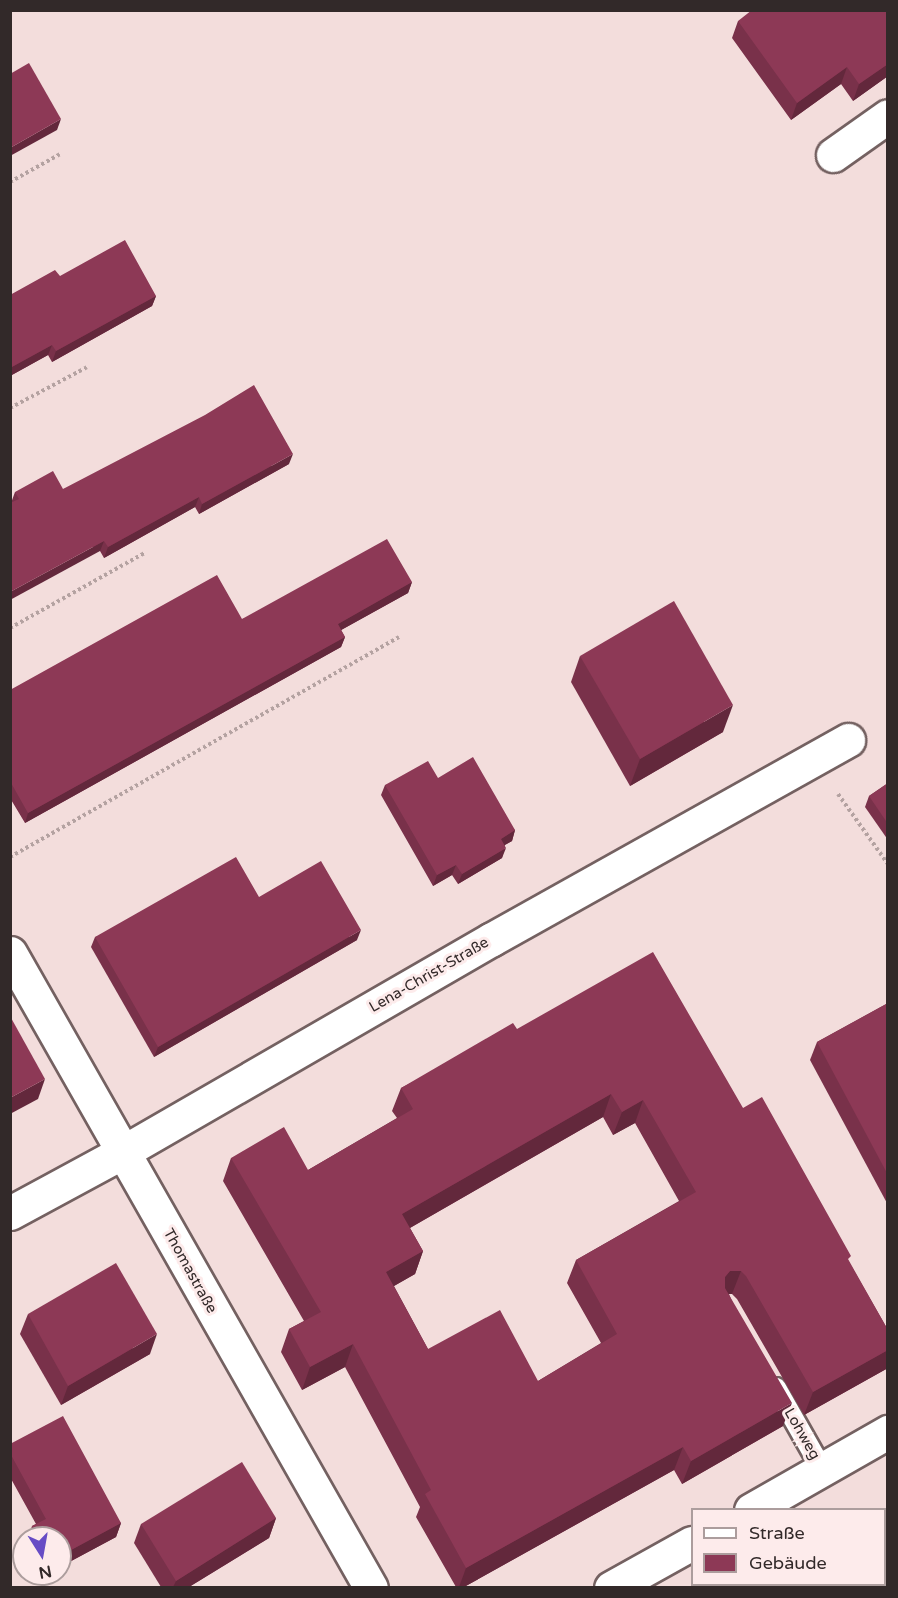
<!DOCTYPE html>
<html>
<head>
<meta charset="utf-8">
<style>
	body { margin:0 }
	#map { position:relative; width:898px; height:1598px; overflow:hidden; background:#f3dddc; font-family:"Varela Round",sans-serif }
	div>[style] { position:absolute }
	.path>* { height:4px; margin-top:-2px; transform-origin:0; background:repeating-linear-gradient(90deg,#b4a2a1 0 3px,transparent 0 6px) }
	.roads { filter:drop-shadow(2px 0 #746161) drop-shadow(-2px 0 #746161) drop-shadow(0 2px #746161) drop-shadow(0 -2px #746161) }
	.lane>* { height:20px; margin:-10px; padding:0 10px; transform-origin:10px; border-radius:10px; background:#fff }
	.street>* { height:33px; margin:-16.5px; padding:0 16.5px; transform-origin:16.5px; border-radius:16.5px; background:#fff }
	.wall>* { inset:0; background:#79314a }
	.shaded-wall>* { inset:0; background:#63283c }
	.building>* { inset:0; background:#8d3956 }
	span { translate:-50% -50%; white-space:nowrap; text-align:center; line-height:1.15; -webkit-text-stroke:6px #fdebeb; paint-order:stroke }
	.street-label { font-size:15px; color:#322929 }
	.frame { position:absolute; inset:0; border:12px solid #322929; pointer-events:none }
	.legend { position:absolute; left:691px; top:1508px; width:195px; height:78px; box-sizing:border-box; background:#fdebeb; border:2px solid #ac9d9d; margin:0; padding:8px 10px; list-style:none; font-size:18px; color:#322929 }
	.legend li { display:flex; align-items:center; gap:12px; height:30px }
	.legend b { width:30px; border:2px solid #ac9d9d }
	.north { position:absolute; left:12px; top:1526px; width:60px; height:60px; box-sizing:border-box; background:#fdebeb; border:2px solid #ac9d9d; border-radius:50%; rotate:169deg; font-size:16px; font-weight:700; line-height:24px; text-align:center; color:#322929 }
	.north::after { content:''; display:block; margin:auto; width:21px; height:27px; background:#674cc5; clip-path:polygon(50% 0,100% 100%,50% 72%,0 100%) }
</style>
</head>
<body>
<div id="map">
	<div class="path">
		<div style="left:10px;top:182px;width:57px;rotate:-29.2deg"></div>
		<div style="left:10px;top:408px;width:87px;rotate:-28deg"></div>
		<div style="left:10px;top:628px;width:154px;rotate:-29.1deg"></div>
		<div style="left:838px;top:794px;width:86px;rotate:54.5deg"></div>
		<div style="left:10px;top:857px;width:447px;rotate:-29.5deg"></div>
	</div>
	<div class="roads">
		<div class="lane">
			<div style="left:776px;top:1388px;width:93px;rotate:60.4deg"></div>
		</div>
		<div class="street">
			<div style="left:833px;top:155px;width:67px;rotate:-35.3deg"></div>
			<div style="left:10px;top:953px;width:730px;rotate:60.38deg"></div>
			<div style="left:10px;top:1213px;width:128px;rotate:-28.4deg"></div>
			<div style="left:123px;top:1152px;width:426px;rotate:-30deg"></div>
			<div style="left:492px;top:939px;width:408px;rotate:-29.2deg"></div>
			<div style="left:751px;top:1510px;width:158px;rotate:-29.7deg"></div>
			<div style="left:740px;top:1584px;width:4px;rotate:63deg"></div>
			<div style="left:611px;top:1588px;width:93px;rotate:-29.1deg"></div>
		</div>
	</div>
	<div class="wall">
		<div style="clip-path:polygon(888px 10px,888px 76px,853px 101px,841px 84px,791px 120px,732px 38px,738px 21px)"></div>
		<div style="clip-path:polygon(60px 276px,156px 296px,152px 306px,52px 362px,48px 355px,10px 376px,10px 295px)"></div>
		<div style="clip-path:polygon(289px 464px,199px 514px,195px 507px,104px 558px,100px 551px,11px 503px,15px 492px,63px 489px)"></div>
		<div style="clip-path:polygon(412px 582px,408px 593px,341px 630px,345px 637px,341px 647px,25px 823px,10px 798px,10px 690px,242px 619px)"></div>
		<div style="clip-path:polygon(580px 656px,723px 732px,630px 786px,571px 682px)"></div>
		<div style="clip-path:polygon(438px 778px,515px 830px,512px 841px,505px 845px,502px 858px,458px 884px,452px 875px,433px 886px,381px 795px,385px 785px)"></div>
		<div style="clip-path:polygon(888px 783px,888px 840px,865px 807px,869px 796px)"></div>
		<div style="clip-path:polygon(259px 897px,357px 940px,154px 1057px,91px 947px,95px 937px)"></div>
		<div style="clip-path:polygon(888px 1003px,888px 1205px,810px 1060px,817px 1042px)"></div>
		<div style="clip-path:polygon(evenodd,517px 1029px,743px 1108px,849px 1262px,888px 1330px,888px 1368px,804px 1415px,737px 1299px,732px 1294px,729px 1294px,783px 1426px,682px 1484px,674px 1470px,464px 1587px,456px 1587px,416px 1517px,420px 1507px,345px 1367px,302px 1390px,281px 1352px,289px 1329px,304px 1321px,223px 1181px,231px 1158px,308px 1170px,397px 1118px,392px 1111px,401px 1088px,517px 1029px,603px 1117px,613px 1135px,635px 1123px,679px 1201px,576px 1260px,567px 1283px,601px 1343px,538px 1381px,428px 1349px,394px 1286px,415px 1274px,423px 1251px,410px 1228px,603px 1117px)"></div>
		<div style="clip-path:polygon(28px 1314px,150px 1354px,61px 1405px,20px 1334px)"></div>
		<div style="clip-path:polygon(10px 1444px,121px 1523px,116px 1537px,60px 1567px,60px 1538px,28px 1538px,32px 1526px,36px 1524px,10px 1477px)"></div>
		<div style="clip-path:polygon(276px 1518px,269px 1538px,189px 1587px,161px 1587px,134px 1543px,141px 1524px)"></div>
	</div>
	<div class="shaded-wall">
		<div style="clip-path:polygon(888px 64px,888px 76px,853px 101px,859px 84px)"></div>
		<div style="clip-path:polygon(847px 67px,841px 84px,791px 120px,797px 103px)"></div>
		<div style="clip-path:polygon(61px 119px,57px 130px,10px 156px,10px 148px)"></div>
		<div style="clip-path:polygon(156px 296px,152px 306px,52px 362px,56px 351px)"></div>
		<div style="clip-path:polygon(52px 345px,48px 355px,10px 376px,10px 368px)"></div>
		<div style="clip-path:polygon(293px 454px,289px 464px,199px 514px,202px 504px)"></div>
		<div style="clip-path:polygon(199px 497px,195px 507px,104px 558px,108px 547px)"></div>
		<div style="clip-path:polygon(104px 541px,100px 551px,10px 600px,10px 592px)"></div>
		<div style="clip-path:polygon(412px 582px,408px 593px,334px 634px,338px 624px)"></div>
		<div style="clip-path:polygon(345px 637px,341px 647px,25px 823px,28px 813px)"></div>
		<div style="clip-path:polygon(733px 705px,723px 732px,630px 786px,640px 759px)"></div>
		<div style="clip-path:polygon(515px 830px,512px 841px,497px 849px,501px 839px)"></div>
		<div style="clip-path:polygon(506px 848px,502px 858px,458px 884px,462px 874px)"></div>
		<div style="clip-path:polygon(456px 865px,452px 875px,433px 886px,437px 875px)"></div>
		<div style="clip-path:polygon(361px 930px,357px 940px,154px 1057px,158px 1047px)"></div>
		<div style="clip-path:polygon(45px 1079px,38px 1099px,10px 1114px,10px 1098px)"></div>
		<div style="clip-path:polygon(611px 1094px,603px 1117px,394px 1237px,402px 1214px)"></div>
		<div style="clip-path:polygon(643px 1100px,635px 1123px,613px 1135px,622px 1112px)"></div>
		<div style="clip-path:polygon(423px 1251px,415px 1274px,378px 1295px,386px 1272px)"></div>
		<div style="clip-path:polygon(730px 1271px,741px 1271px,732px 1294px,722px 1294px,725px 1277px)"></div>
		<div style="clip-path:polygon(157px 1334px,150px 1354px,61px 1405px,68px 1386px)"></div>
		<div style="clip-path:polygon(353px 1344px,345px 1367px,302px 1390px,310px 1367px)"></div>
		<div style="clip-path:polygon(888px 1350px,888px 1368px,804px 1415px,813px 1392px)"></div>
		<div style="clip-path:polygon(792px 1403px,783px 1426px,682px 1484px,691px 1461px)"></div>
		<div style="clip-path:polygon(683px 1447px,674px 1470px,464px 1587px,459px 1587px,466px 1568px)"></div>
		<div style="clip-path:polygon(276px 1518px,269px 1538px,189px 1587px,173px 1587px,176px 1581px)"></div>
		<div style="clip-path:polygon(121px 1523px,116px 1537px,60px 1567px,60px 1556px)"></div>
	</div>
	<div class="building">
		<div style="clip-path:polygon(752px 10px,888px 10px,888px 64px,859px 84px,847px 67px,797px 103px,738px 21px)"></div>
		<div style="clip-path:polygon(29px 63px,61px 119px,10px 148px,10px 74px)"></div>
		<div style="clip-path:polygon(125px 240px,156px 296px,56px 351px,52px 345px,10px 368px,10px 295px,55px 270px,60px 276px)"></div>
		<div style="clip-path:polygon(254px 385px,293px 454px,202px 504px,199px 497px,108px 547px,104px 541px,10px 592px,10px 503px,19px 499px,15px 492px,53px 471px,63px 489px,205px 415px)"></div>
		<div style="clip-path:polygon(387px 539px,412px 582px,338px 624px,345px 637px,28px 813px,10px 781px,10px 690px,217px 575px,242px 619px)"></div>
		<div style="clip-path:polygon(674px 601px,733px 705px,640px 759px,580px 656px)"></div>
		<div style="clip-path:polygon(473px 757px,515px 830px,501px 839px,506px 848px,462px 874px,456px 865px,437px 875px,385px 785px,428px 761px,438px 778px)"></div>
		<div style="clip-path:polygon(888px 783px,888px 824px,869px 796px)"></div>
		<div style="clip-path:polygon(236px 857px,259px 897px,321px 861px,361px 930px,158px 1047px,95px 937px)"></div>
		<div style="clip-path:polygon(evenodd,653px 952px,743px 1108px,762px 1097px,851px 1256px,848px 1259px,888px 1330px,888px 1350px,813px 1392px,746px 1276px,741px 1271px,730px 1271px,725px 1277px,725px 1288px,792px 1403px,691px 1461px,683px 1447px,466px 1568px,425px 1494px,431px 1490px,353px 1344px,310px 1367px,289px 1329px,321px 1312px,231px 1158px,284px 1127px,308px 1170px,413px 1109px,401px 1088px,513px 1023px,517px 1029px,653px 952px,611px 1094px,622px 1112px,643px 1100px,696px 1192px,576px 1260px,617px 1334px,538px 1381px,500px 1310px,428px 1349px,386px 1272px,423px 1251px,402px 1214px,611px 1094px)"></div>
		<div style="clip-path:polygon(888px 1003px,888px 1175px,817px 1042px)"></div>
		<div style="clip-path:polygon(10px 1016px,45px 1079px,10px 1098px)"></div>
		<div style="clip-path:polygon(116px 1263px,157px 1334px,68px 1386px,28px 1314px)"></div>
		<div style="clip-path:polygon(63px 1416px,121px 1523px,60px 1556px,60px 1538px,38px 1538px,32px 1526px,46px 1519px,10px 1453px,10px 1444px)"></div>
		<div style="clip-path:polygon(242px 1462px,276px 1518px,176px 1581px,141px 1524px)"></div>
		<div style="clip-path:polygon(888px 1561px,888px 1587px,840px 1587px,845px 1584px,885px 1584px,885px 1562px)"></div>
	</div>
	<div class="street-label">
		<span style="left:429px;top:975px;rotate:-30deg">Lena-Christ-Straße</span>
		<span style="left:190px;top:1271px;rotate:61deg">Thomastraße</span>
		<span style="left:802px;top:1434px;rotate:60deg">Lohweg</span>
	</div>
	<div class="frame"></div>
	<ul class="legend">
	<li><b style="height:8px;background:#fff"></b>Straße</li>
	<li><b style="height:16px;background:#8d3956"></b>Gebäude</li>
	</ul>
	<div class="north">N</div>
</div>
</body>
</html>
